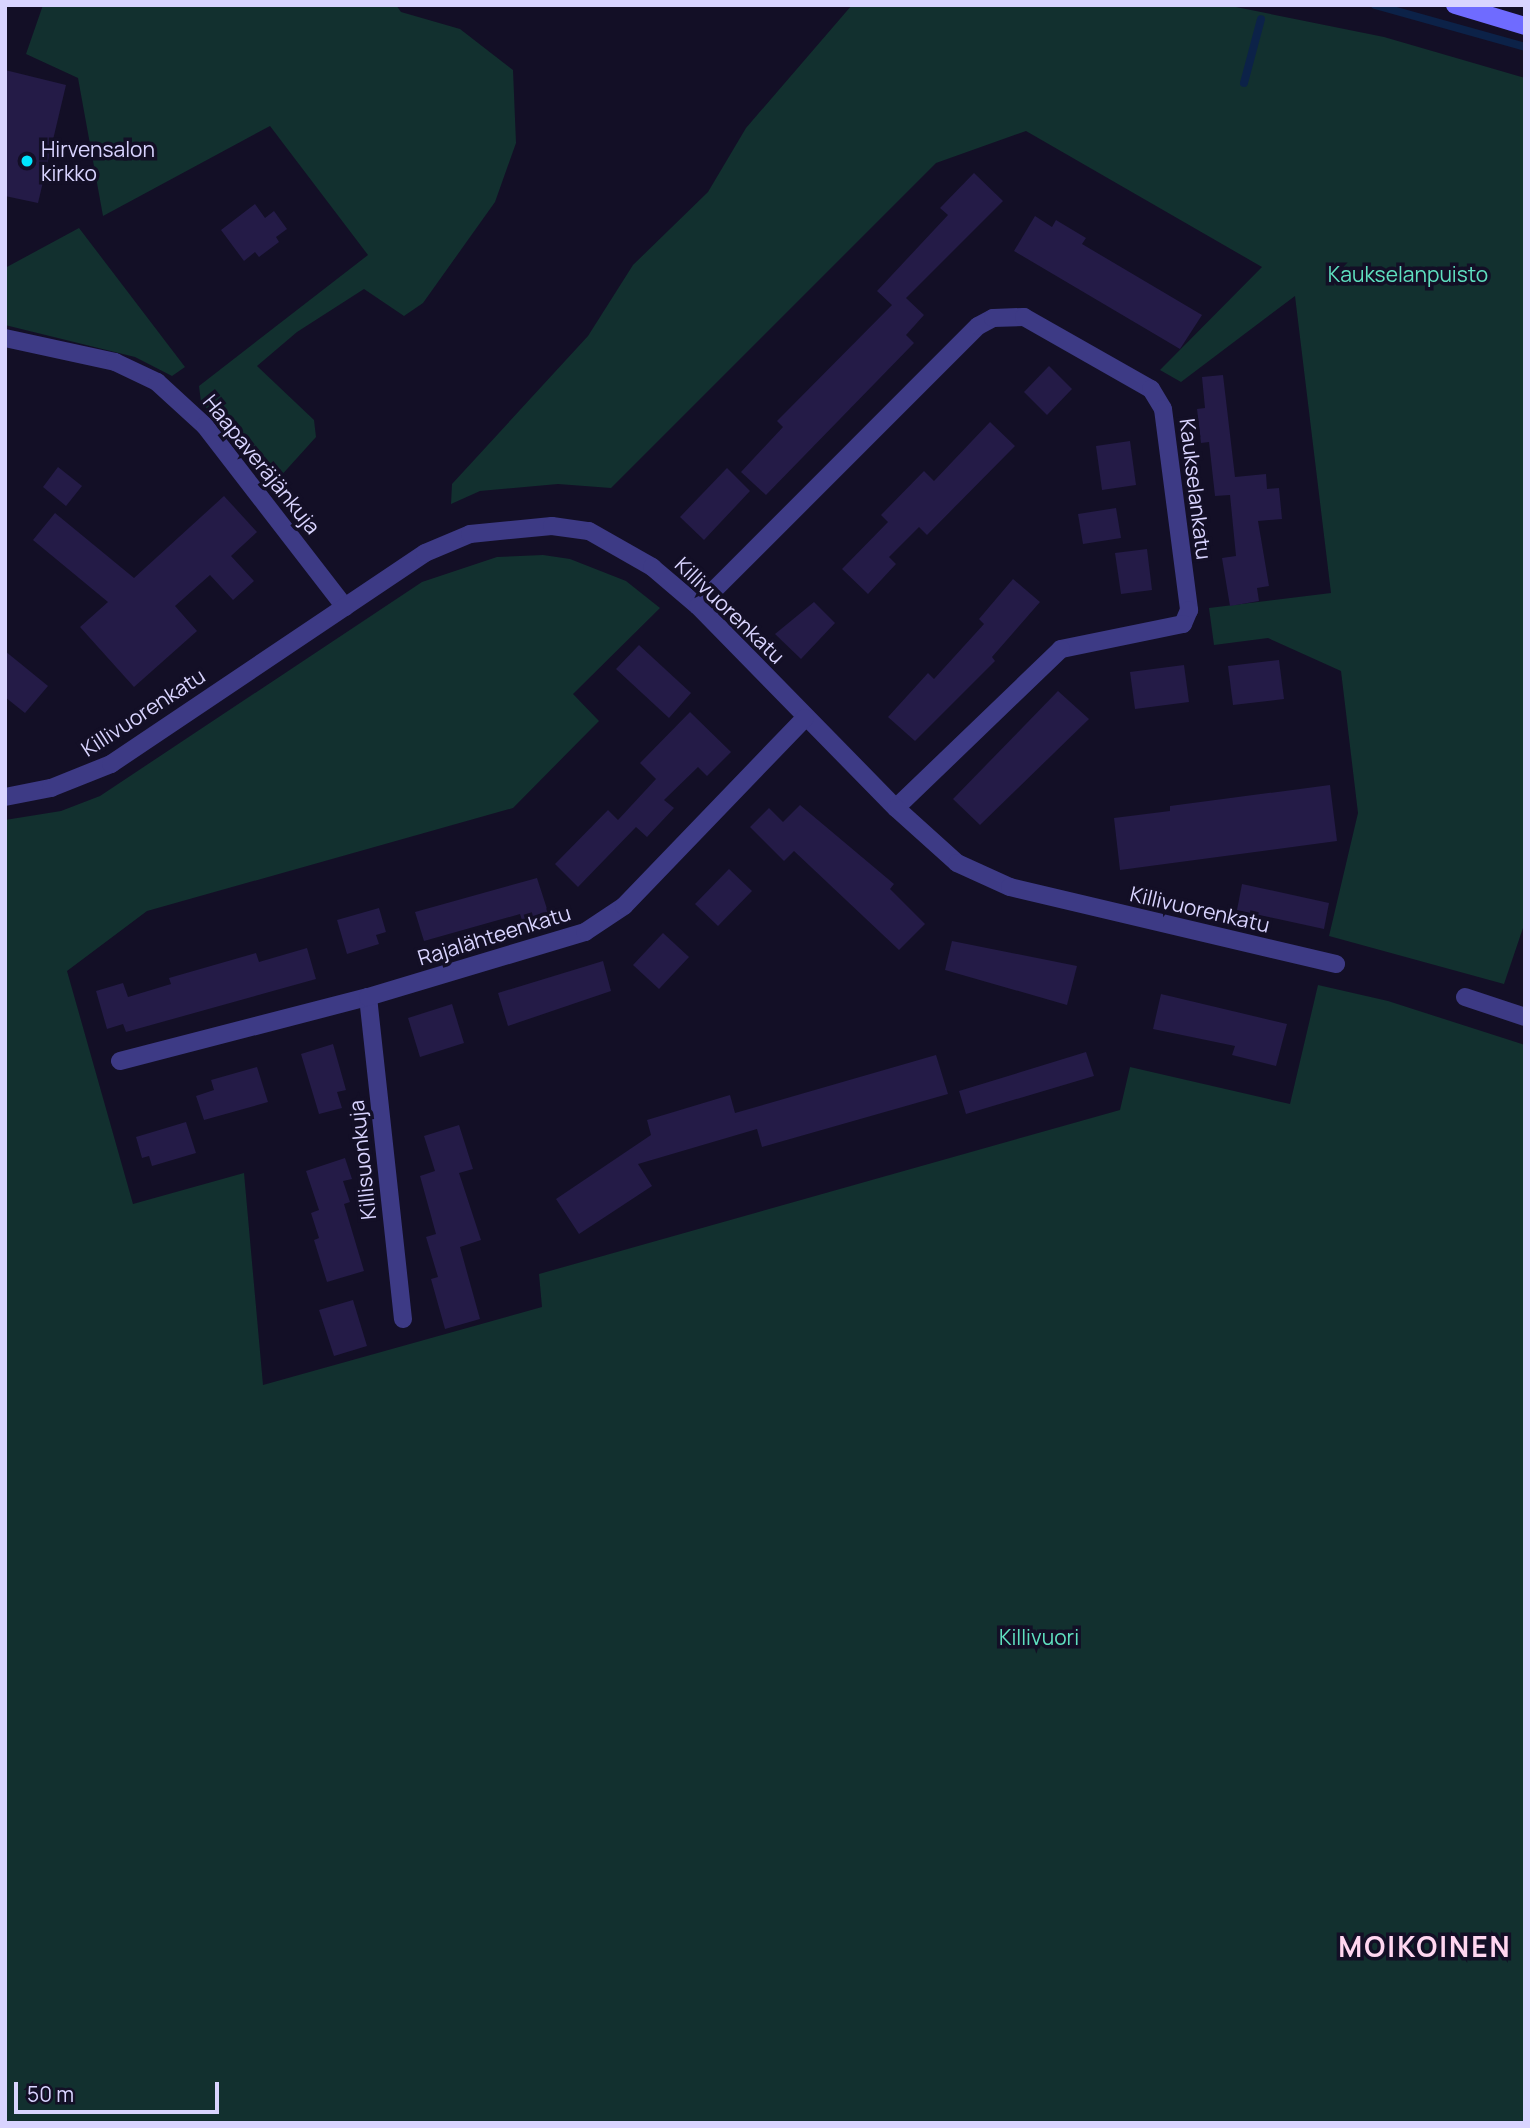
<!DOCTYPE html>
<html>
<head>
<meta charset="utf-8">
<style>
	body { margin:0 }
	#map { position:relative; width:1530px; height:2128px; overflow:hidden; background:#130f26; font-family:Manrope,sans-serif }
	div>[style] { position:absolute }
	.green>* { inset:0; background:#12302f }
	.stream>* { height:8px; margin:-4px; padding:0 4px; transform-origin:4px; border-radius:4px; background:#0c2248 }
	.building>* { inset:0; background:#241b47 }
	.street>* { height:18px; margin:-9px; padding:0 9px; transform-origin:9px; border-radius:9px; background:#3d3a85 }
	.secondary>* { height:18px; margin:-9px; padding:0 9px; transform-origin:9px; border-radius:9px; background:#6f6bff }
	.dots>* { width:19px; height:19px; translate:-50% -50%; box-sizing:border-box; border:4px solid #130f26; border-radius:50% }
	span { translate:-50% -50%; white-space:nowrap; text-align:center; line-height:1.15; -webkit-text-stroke:7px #130f26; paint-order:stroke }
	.poi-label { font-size:21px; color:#d9d4ff }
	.left { translate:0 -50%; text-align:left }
	.park-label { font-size:21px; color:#5fe0c0 }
	.street-label { font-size:21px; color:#d9d4ff }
	.district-label { font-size:28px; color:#ffd6f0; font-weight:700; letter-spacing:2px }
	.frame { position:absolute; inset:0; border:7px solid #d9d4ff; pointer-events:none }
	.scale { position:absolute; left:14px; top:2082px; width:205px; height:32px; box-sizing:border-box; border:4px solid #d9d4ff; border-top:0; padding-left:9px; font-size:21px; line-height:24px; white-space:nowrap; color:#d9d4ff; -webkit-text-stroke:5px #130f26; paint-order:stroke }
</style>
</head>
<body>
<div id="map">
	<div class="green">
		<div style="clip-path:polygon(43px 5px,396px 5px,401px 12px,460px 29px,513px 70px,516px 143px,495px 202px,423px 303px,404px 316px,364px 289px,297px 332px,257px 366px,314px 420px,316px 437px,269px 489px,238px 443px,201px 402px,199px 386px,368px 255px,270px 126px,103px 216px,78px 78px,26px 54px)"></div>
		<div style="clip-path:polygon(852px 5px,1226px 5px,1384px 37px,1525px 78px,1525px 922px,1504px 984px,1329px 936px,1358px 813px,1341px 671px,1268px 638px,1214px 645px,1209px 608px,1331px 593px,1295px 296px,1181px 382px,1160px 370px,1262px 267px,1026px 131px,936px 163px,611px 488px,558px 484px,480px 491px,451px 504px,452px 484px,588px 336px,633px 265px,708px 192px,746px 128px)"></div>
		<div style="clip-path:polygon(79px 228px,185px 367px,172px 376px,135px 357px,5px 325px,5px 268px)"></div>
		<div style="clip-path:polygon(543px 555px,570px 559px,626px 581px,660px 608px,573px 694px,599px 721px,513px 808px,147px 911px,67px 971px,133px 1204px,244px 1173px,263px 1385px,542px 1307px,539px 1274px,1120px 1110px,1130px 1067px,1290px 1104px,1318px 985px,1388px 1001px,1525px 1045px,1525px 2123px,5px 2123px,5px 820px,61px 811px,100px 796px,422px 582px,497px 557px)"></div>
	</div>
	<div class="stream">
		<div style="left:1375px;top:5px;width:156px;rotate:15.6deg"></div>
		<div style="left:1244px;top:83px;width:66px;rotate:-75.1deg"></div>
	</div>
	<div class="building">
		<div style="clip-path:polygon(5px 70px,66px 85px,38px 203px,5px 196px)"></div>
		<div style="clip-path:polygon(974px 173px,1003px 201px,906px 298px,924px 315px,906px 335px,914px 343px,766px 495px,741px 472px,783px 427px,777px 421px,892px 305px,877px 291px,948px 215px,940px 208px)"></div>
		<div style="clip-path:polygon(255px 204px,265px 218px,274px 211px,287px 229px,276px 237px,279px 242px,259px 257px,255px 252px,244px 261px,221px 230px)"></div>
		<div style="clip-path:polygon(1035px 216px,1052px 227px,1056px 220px,1086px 238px,1082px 244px,1202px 315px,1180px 349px,1014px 251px)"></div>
		<div style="clip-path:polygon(1049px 366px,1072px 389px,1047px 415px,1024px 392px)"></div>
		<div style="clip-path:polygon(1223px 375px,1235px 477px,1266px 474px,1267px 489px,1279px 488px,1282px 519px,1258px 521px,1269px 586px,1257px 588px,1259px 601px,1230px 606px,1222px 558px,1236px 556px,1230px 495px,1215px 496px,1209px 442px,1201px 443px,1197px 409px,1205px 408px,1202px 377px)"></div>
		<div style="clip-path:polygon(990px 422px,1015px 446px,927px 535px,919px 527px,889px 557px,896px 564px,868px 594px,842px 569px,888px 522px,881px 515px,924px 471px,934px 481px)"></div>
		<div style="clip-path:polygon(1130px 441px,1136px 485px,1102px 490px,1096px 446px)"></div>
		<div style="clip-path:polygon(58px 467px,82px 486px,66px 506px,43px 487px)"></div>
		<div style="clip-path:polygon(727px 468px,750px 491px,704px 540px,680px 517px)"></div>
		<div style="clip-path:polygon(224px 496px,257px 532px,231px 556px,254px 581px,233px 600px,210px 575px,175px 606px,197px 631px,134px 687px,80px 627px,108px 602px,33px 540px,55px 513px,134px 578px)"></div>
		<div style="clip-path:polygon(1116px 508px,1121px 538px,1083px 544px,1078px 514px)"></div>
		<div style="clip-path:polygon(1147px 549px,1152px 590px,1121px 594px,1115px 553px)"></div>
		<div style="clip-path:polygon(1013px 579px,1040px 602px,992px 657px,995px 661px,915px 741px,888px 717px,928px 673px,934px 679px,984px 624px,979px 619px)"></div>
		<div style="clip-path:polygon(814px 602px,835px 623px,801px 659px,775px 634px)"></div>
		<div style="clip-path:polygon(639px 645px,691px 693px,669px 718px,616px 669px)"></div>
		<div style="clip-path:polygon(5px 651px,48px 686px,25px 713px,5px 697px)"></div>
		<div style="clip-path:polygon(1279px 660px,1284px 699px,1233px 705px,1228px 666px)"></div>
		<div style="clip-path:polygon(1184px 665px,1189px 702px,1135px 709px,1130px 672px)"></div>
		<div style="clip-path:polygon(1058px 691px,1089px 719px,980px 825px,953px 799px)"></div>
		<div style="clip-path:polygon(690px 712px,731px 752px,707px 776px,698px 767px,664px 800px,674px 808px,647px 837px,636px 827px,578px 887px,555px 864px,608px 810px,618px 820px,656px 779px,640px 763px)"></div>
		<div style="clip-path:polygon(1330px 785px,1337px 841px,1120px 870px,1114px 818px,1170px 811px,1170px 806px)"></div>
		<div style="clip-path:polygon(800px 805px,894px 884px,890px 889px,925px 924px,899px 950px,794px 851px,784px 861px,750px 827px,769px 808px,783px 822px)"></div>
		<div style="clip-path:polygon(729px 869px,752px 891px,718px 926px,695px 904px)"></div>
		<div style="clip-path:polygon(537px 878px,548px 912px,522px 920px,520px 914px,424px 941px,415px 912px)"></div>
		<div style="clip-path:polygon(1242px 884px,1329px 903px,1324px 929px,1237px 910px)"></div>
		<div style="clip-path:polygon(379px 908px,386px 932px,376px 935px,379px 944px,347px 954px,337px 920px)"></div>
		<div style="clip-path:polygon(663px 933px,689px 957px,659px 989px,633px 965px)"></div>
		<div style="clip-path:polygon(952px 941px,1077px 966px,1067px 1005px,945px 970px)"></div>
		<div style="clip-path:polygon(307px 948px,316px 979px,126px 1032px,123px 1024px,107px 1029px,96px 991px,123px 983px,128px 997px,171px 984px,169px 978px,256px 953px,259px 962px)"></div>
		<div style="clip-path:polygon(603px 961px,611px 991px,508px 1026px,498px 993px)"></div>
		<div style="clip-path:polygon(1161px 994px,1287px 1024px,1276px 1066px,1232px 1055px,1235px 1046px,1153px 1029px)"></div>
		<div style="clip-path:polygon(452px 1004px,464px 1043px,420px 1057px,408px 1018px)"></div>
		<div style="clip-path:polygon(333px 1044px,346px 1090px,337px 1092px,342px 1108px,319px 1114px,301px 1054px)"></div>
		<div style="clip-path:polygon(1086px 1052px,1094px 1076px,966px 1114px,959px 1091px)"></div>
		<div style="clip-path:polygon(936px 1055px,948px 1094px,762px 1147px,757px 1129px,638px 1164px,652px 1186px,579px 1234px,556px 1199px,651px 1135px,647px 1120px,730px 1095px,735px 1113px)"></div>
		<div style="clip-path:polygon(257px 1067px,268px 1102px,204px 1120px,196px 1096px,214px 1090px,211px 1080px)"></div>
		<div style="clip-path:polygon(186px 1122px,196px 1153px,152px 1166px,149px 1156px,142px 1158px,136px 1137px)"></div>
		<div style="clip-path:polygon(459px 1125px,473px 1169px,459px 1173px,481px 1240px,460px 1247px,480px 1319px,445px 1329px,431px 1279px,438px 1277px,426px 1237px,436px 1234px,420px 1176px,435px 1171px,424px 1136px)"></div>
		<div style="clip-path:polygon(345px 1158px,352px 1179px,343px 1181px,350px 1202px,344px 1204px,364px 1271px,327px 1282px,314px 1240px,319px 1238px,311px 1213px,319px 1210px,306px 1171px)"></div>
		<div style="clip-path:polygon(353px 1300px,367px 1346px,334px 1356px,319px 1310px)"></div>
	</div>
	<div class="street">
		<div style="left:5px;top:338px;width:113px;rotate:12.3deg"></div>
		<div style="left:115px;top:362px;width:47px;rotate:25.5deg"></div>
		<div style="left:157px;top:382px;width:65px;rotate:42.5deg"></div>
		<div style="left:205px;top:426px;width:229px;rotate:52.3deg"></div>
		<div style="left:698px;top:606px;width:396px;rotate:-45deg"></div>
		<div style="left:978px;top:326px;width:17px;rotate:-28deg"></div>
		<div style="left:993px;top:318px;width:31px;rotate:-2deg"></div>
		<div style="left:1024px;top:317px;width:146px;rotate:29.6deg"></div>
		<div style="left:1151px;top:389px;width:23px;rotate:59deg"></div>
		<div style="left:1163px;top:409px;width:203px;rotate:82.6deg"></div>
		<div style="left:1189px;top:610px;width:15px;rotate:113deg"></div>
		<div style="left:1183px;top:624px;width:125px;rotate:168.4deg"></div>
		<div style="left:1061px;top:649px;width:229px;rotate:136.1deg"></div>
		<div style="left:5px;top:797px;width:47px;rotate:-11.1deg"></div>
		<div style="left:51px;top:788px;width:65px;rotate:-21.8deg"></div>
		<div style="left:111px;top:764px;width:378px;rotate:-33.9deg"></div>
		<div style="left:425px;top:553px;width:49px;rotate:-22.9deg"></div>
		<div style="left:470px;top:534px;width:82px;rotate:-5.6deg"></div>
		<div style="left:552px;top:526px;width:37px;rotate:8deg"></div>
		<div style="left:589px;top:531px;width:73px;rotate:29.7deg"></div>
		<div style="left:652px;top:567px;width:60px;rotate:40.3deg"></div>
		<div style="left:698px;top:606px;width:283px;rotate:45.6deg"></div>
		<div style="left:896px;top:808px;width:82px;rotate:42deg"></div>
		<div style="left:957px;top:863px;width:58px;rotate:24.4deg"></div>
		<div style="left:1010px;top:887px;width:335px;rotate:13.3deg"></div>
		<div style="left:368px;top:997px;width:324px;rotate:83.8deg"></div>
		<div style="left:1465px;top:997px;width:63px;rotate:18.4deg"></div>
		<div style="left:120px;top:1061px;width:256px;rotate:-14.5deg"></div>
		<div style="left:368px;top:997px;width:227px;rotate:-16.7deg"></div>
		<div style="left:585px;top:932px;width:47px;rotate:-33.7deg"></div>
		<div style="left:624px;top:906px;width:261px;rotate:-46.1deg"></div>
	</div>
	<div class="secondary">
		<div style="left:1455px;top:5px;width:73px;rotate:16.7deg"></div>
	</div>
	<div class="dots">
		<div style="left:27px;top:161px;background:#00e5ff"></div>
	</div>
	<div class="poi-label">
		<span class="left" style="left:41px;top:161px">Hirvensalon<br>kirkko</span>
	</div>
	<div class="park-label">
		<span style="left:1408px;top:274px">Kaukselanpuisto</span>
		<span style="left:1039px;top:1637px">Killivuori</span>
	</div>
	<div class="street-label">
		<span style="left:262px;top:464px;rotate:51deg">Haapaveräjänkuja</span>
		<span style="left:1196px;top:489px;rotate:83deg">Kaukselankatu</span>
		<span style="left:730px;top:610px;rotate:44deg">Killivuorenkatu</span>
		<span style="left:143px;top:712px;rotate:-33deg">Killivuorenkatu</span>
		<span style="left:1200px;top:909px;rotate:13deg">Killivuorenkatu</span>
		<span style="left:494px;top:935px;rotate:-17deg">Rajalähteenkatu</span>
		<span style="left:362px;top:1160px;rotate:-96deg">Killisuonkuja</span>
	</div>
	<div class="district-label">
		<span style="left:1425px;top:1946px">MOIKOINEN</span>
	</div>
	<div class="frame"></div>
	<div class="scale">50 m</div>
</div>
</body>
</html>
